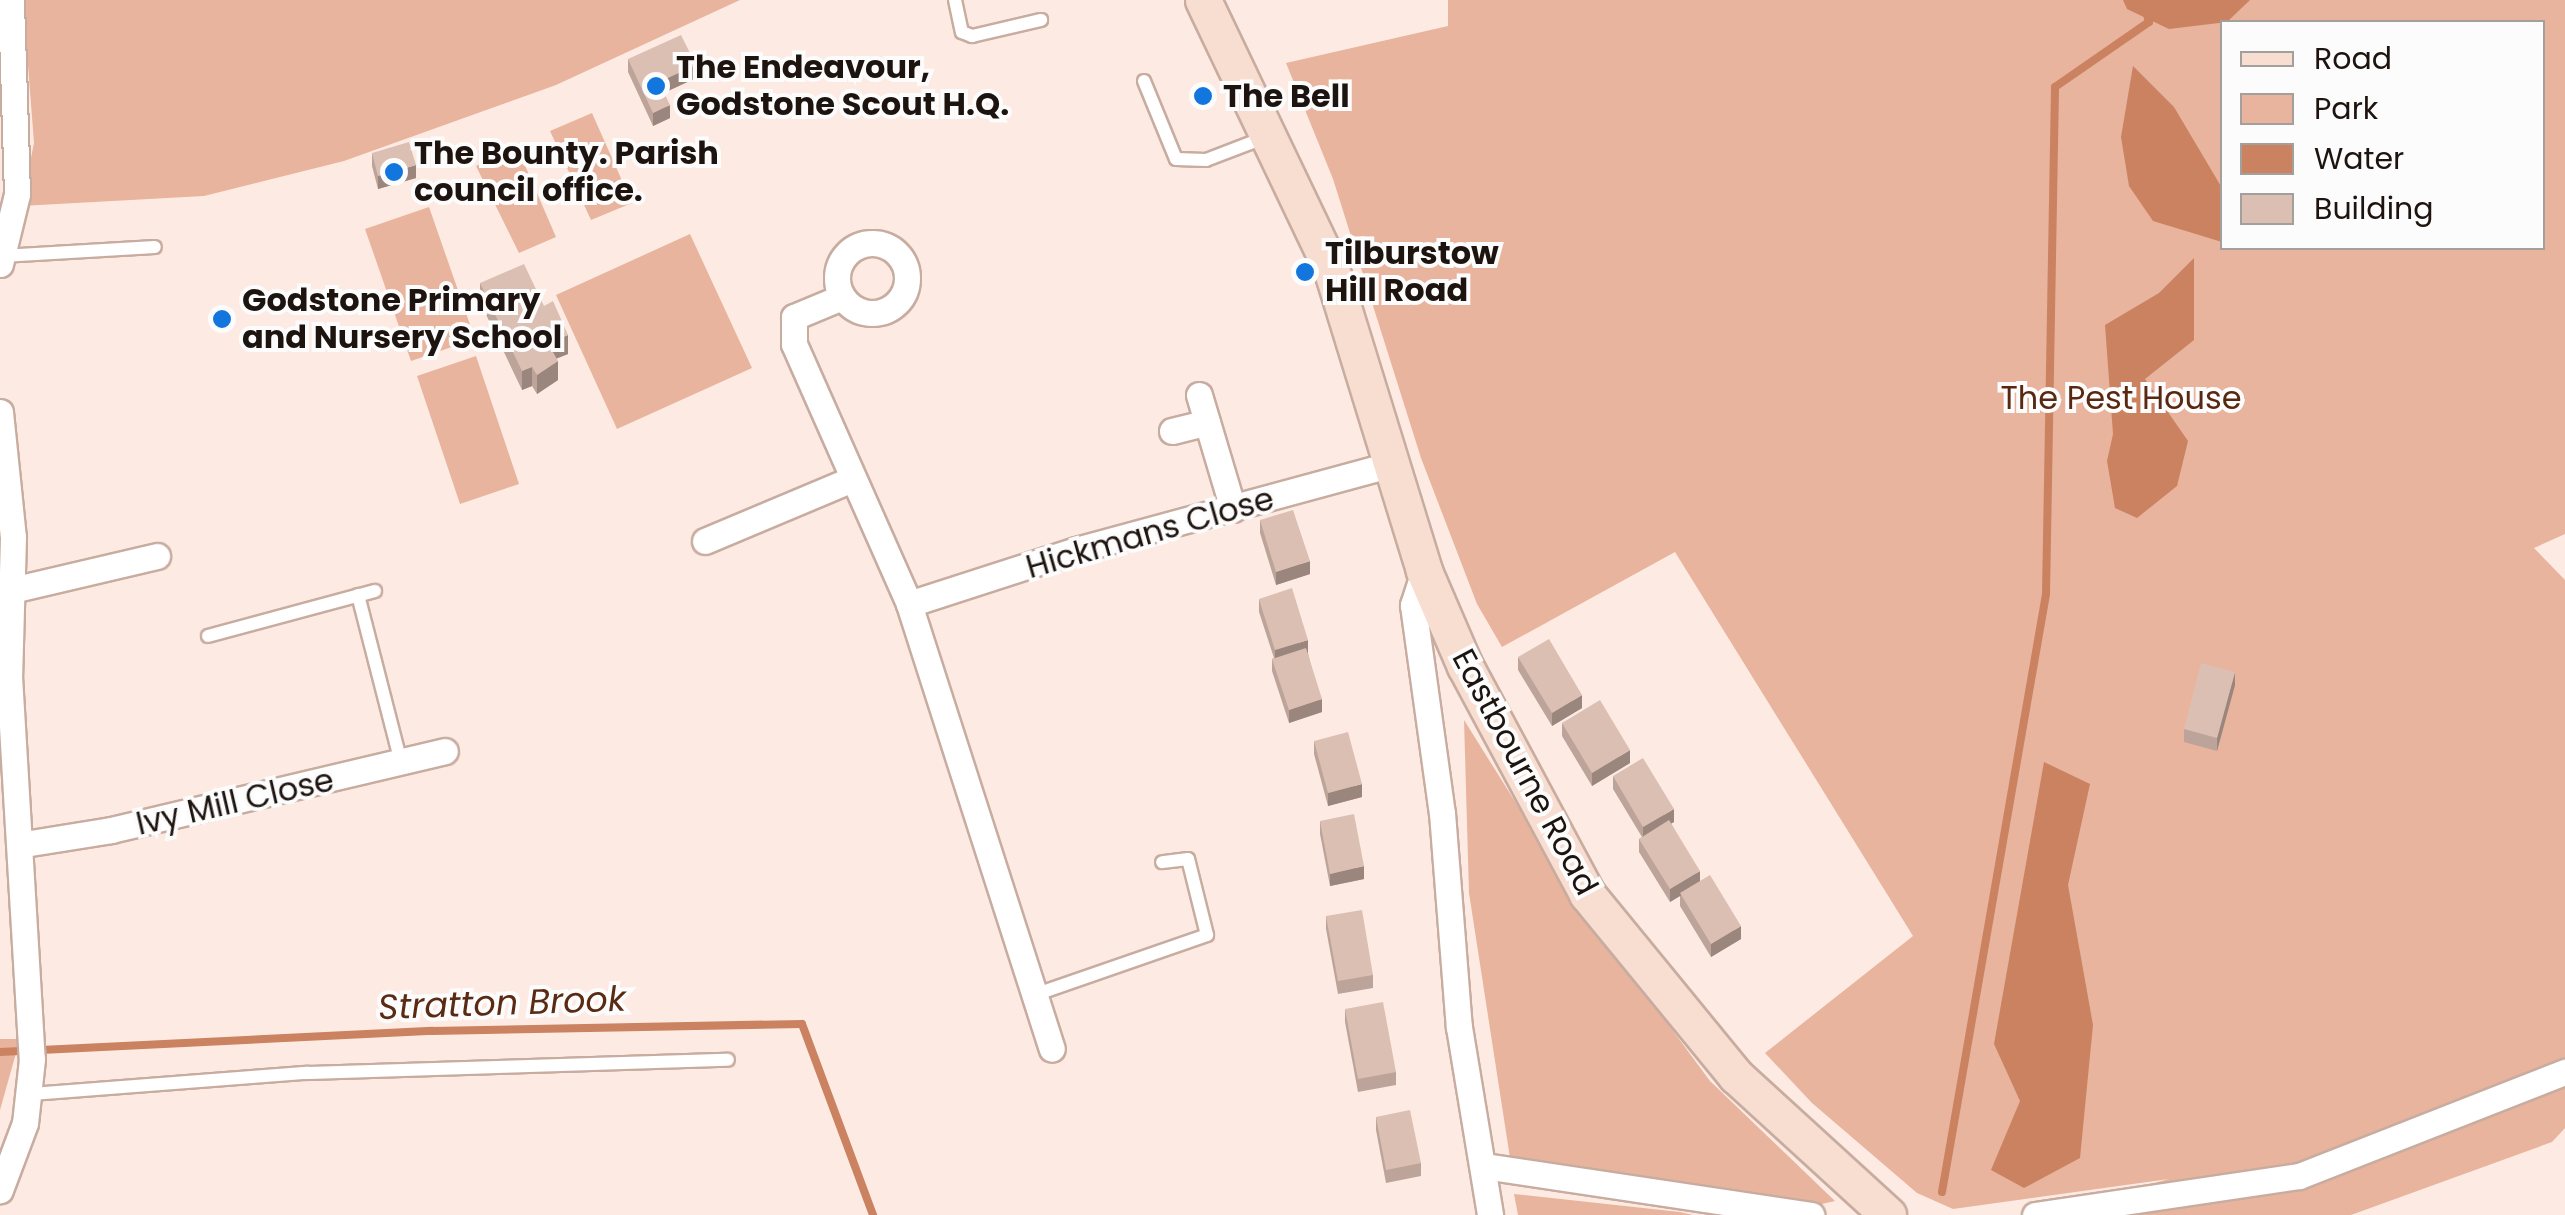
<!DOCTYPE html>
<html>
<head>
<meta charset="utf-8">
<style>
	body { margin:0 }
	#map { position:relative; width:2565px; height:1215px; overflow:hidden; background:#fdebe3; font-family:Poppins,sans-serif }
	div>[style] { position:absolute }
	.green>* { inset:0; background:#e8b49d }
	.water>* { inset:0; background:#ca8261 }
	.stream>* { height:8px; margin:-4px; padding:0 4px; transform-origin:4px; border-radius:4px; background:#ca8261 }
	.roads { filter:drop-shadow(2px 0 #c8aca0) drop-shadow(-2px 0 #c8aca0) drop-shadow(0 2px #c8aca0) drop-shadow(0 -2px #c8aca0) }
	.lane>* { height:12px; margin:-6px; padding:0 6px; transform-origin:6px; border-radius:6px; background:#fff }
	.street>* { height:25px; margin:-12.5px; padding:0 12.5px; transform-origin:12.5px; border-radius:12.5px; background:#fff }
	.street>.ring { margin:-12.5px; padding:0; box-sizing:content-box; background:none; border:25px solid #fff; border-radius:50% }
	.secondary>* { height:35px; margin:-17.5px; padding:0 17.5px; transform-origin:17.5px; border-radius:17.5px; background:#f8ddd1 }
	.wall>* { inset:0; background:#bda49a }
	.shaded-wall>* { inset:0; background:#9a867d }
	.building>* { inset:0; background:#dcbfb3 }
	.dots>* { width:28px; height:28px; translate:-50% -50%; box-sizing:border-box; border:5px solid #fcfcfc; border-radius:50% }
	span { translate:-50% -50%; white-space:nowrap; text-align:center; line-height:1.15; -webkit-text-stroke:8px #fcfcfc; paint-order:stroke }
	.poi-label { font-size:32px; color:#1d130f; font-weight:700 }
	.left { translate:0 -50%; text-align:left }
	.park-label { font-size:32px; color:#582811 }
	.street-label { font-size:32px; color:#1d130f }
	.water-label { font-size:35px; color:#5a2a13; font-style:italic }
	.legend { position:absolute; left:2220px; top:20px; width:325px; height:230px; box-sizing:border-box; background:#fcfcfc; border:2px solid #a39f9d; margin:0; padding:12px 18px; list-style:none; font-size:30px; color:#1d130f }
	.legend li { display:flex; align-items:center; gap:20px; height:50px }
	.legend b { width:50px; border:2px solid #a39f9d }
</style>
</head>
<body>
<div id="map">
	<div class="green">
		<div style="clip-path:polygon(23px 0,740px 0,556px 85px,344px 161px,204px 196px,21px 206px,34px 143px)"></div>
		<div style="clip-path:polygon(evenodd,1448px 0,2565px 0,2565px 534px,2534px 548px,2565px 580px,2565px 1128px,2552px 1142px,2351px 1215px,2037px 1215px,2169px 1179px,1953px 1209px,1917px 1193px,1812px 1103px,1765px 1053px,1913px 936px,1675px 552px,1502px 647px,1477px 604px,1421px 458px,1333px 179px,1286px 63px,1448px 26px,1448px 0,2222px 22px,2542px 22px,2542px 248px,2222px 248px,2222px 22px)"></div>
		<div style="clip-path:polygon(592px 113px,632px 203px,591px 220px,550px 131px)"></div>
		<div style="clip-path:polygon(517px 147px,556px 237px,519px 253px,476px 166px)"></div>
		<div style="clip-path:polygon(429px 207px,475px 339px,411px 361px,365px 229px)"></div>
		<div style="clip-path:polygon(690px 234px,752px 368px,617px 429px,556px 295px)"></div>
		<div style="clip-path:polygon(476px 356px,519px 484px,460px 504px,417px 376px)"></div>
		<div style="clip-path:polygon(1464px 720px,1578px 902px,1710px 1081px,1835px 1201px,1813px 1206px,1510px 1158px,1469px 893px)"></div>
		<div style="clip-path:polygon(0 1039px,20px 1039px,0 1110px)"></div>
		<div style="clip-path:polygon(1514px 1194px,1680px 1212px,1693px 1215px,1518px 1215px)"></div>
	</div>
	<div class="water">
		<div style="clip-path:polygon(2123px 0,2250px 0,2227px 22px,2169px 29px,2127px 9px)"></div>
		<div style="clip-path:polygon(2133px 66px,2174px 107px,2222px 188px,2222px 242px,2153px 221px,2129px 186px,2121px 137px)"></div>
		<div style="clip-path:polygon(2194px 258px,2194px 340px,2145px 379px,2188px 441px,2177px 486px,2137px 518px,2115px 508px,2107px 461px,2113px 434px,2105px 325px,2159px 293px)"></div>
		<div style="clip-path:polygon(2044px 762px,2090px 784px,2068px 885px,2093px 1025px,2080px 1158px,2024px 1188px,1991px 1170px,2020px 1101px,1994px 1044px)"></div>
	</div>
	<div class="stream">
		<div style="left:0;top:1052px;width:433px;rotate:-2.8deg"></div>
		<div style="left:432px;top:1031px;width:370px;rotate:-1.1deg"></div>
		<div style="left:802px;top:1024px;width:204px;rotate:69.6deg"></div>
		<div style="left:1942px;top:1192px;width:607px;rotate:-80.13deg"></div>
		<div style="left:2046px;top:594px;width:507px;rotate:-88.98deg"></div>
		<div style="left:2055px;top:87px;width:114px;rotate:-34.7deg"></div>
		<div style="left:2149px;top:22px;width:23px;rotate:-105deg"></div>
	</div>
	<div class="roads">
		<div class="lane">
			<div style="left:955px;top:0;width:33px;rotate:78deg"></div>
			<div style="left:962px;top:32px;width:11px;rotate:22deg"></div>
			<div style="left:972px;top:36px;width:71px;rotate:-13.1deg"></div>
			<div style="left:1144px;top:81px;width:84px;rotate:67.7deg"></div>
			<div style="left:1176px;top:159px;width:30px;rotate:2deg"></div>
			<div style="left:1206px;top:160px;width:64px;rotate:-21deg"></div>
			<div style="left:2px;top:256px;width:153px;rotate:-3.4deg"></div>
			<div style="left:358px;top:595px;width:173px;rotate:75.6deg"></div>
			<div style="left:208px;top:636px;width:173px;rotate:-15.1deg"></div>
			<div style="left:1034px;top:995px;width:183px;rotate:-19.1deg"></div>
			<div style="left:1207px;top:935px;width:78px;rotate:-104deg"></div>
			<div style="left:1188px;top:859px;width:26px;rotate:173deg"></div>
			<div style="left:31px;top:1094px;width:277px;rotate:-4.4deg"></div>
			<div style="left:307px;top:1073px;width:421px;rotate:-1.8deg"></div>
		</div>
		<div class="street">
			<div class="ring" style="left:837px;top:243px;width:45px;height:45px"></div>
			<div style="left:0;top:264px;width:72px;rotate:-76.3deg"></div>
			<div style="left:17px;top:194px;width:194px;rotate:-91.8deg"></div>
			<div style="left:842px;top:297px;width:52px;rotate:157.4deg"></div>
			<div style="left:794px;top:317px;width:27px;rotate:90deg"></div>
			<div style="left:794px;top:344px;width:284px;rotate:66.1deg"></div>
			<div style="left:909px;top:604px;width:467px;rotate:72.2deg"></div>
			<div style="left:1199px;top:395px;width:119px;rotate:73.4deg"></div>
			<div style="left:0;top:412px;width:126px;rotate:84.1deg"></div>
			<div style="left:13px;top:537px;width:139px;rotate:91.6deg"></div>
			<div style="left:9px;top:676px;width:384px;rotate:86.6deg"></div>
			<div style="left:32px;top:1059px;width:64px;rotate:96.2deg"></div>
			<div style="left:25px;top:1123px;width:72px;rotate:110.5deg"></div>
			<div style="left:1172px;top:431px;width:36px;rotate:-14deg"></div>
			<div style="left:705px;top:541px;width:157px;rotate:-22.8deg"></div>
			<div style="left:1424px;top:571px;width:36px;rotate:108deg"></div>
			<div style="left:1413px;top:605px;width:210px;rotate:82.1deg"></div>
			<div style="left:1442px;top:813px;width:215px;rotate:85.5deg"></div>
			<div style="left:1459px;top:1027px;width:191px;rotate:80.6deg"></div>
			<div style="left:12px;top:590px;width:149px;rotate:-13.2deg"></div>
			<div style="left:909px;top:604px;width:176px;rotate:-17.9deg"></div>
			<div style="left:1076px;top:550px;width:327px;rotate:-15.2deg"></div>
			<div style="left:24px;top:844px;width:88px;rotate:-9.1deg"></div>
			<div style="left:111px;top:830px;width:343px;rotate:-13.3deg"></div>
			<div style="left:1484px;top:1166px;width:331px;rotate:8.5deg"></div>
			<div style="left:2035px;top:1215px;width:267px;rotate:-8.4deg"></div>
			<div style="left:2299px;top:1176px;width:286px;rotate:-21.4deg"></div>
		</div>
		<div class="secondary">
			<div style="left:1203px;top:0;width:297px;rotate:64.5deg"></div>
			<div style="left:1331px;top:268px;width:317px;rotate:72.9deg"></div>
			<div style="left:1424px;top:571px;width:103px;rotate:66.7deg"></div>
			<div style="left:1465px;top:666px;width:259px;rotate:61.8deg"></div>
			<div style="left:1587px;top:894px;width:235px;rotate:50.7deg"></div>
			<div style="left:1736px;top:1076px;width:206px;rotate:42.4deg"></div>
		</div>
	</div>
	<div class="wall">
		<div style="clip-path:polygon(628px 59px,696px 78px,664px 93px,670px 118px,653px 126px,628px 72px)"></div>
		<div style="clip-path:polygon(372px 153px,416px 178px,378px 189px,372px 166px)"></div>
		<div style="clip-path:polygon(480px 283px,568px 354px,557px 358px,558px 380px,537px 394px,532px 386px,522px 390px,480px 302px)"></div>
		<div style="clip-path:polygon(1260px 520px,1310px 574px,1276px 585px,1260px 533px)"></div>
		<div style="clip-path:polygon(1259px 599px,1308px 653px,1322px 712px,1289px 723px,1272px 671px,1272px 659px,1274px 658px,1259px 612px)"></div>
		<div style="clip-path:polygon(1518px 657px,1582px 708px,1552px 726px,1518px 670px)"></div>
		<div style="clip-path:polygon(2235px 685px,2217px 751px,2184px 742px,2184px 729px)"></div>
		<div style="clip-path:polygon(1562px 723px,1630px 763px,1592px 786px,1562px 736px)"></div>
		<div style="clip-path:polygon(1314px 741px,1362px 797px,1328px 806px,1314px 754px)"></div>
		<div style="clip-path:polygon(1613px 776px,1674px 822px,1671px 823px,1700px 881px,1741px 939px,1711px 957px,1680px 906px,1680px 896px,1670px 902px,1639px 852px,1639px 839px,1642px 837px,1613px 789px)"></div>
		<div style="clip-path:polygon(1320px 821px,1364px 879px,1330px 886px,1320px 834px)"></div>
		<div style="clip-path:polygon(1326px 916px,1373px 975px,1373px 988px,1338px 994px,1326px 929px)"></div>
		<div style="clip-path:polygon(1345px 1009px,1396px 1072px,1396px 1085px,1358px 1092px,1345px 1022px)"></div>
		<div style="clip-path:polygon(1376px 1117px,1421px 1163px,1421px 1176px,1386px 1183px,1376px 1130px)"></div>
	</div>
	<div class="shaded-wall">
		<div style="clip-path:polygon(696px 65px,696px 78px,659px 95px,659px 82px)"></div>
		<div style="clip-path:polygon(670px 105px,670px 118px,653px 126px,653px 113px)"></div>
		<div style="clip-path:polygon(416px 165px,416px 178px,378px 189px,378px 176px)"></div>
		<div style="clip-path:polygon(568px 335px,568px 354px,548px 362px,548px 343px)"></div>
		<div style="clip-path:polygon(558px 361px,558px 380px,537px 394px,537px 375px)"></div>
		<div style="clip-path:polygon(532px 367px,532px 386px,522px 390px,522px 371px)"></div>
		<div style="clip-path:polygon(1310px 561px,1310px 574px,1276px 585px,1276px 572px)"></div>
		<div style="clip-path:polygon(1308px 640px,1308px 653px,1275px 663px,1275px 650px)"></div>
		<div style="clip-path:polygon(2235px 672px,2235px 685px,2217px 751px,2217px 738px)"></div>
		<div style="clip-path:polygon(1582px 695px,1582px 708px,1552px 726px,1552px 713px)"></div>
		<div style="clip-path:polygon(1322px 699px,1322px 712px,1289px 723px,1289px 710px)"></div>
		<div style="clip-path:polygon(1630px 750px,1630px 763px,1592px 786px,1592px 773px)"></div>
		<div style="clip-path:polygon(1362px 784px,1362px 797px,1328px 806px,1328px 793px)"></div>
		<div style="clip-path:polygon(1674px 809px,1674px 822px,1643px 840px,1643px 827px)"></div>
		<div style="clip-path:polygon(1364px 866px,1364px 879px,1330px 886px,1330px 874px)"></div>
		<div style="clip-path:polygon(1700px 871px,1700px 884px,1670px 902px,1670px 889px)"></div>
		<div style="clip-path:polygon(1741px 926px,1741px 939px,1711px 957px,1711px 944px)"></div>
	</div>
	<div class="building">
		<div style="clip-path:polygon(681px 35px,696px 65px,659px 82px,670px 105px,653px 113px,628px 59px)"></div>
		<div style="clip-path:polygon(409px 142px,416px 165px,378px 176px,372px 153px)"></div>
		<div style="clip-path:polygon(524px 264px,544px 306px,553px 301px,568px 335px,548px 343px,558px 361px,537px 375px,532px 367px,522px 371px,480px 283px)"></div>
		<div style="clip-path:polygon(1293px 510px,1310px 561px,1276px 572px,1260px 520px)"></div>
		<div style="clip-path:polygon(1292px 588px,1308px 640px,1275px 650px,1259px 599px)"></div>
		<div style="clip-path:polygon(1549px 639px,1582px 695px,1552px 713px,1518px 657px)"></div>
		<div style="clip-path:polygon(1306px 648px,1322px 699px,1289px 710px,1272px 659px)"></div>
		<div style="clip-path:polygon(2201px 663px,2235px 672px,2217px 738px,2184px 729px)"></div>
		<div style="clip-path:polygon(1600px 700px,1630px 750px,1592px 773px,1562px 723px)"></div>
		<div style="clip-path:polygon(1348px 732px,1362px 784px,1328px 793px,1314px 741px)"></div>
		<div style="clip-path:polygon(1643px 758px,1674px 809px,1643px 827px,1613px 776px)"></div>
		<div style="clip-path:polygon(1354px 814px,1364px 866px,1330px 874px,1320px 821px)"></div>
		<div style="clip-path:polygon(1669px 820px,1700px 871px,1670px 889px,1639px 839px)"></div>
		<div style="clip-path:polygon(1710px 875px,1741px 926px,1711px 944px,1680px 893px)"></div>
		<div style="clip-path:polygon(1362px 910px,1373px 975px,1338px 981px,1326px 916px)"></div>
		<div style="clip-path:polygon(1383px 1002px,1396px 1072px,1358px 1079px,1345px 1009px)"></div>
		<div style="clip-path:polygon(1410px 1110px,1421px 1163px,1386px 1170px,1376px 1117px)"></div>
	</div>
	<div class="dots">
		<div style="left:656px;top:86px;background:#1276de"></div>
		<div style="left:1203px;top:96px;background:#1276de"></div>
		<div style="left:394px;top:172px;background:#1276de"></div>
		<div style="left:1305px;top:272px;background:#1276de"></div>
		<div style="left:222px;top:319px;background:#1276de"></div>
	</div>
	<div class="poi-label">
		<span class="left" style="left:676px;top:86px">The Endeavour,<br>Godstone Scout H.Q.</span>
		<span class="left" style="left:1223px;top:96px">The Bell</span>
		<span class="left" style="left:414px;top:172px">The Bounty. Parish<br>council office.</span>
		<span class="left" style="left:1325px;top:272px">Tilburstow<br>Hill Road</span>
		<span class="left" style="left:242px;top:319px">Godstone Primary<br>and Nursery School</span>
	</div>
	<div class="park-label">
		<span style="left:2121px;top:398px">The Pest House</span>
	</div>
	<div class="street-label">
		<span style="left:1150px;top:533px;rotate:-16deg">Hickmans Close</span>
		<span style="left:1525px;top:772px;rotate:62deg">Eastbourne Road</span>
		<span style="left:235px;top:802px;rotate:-13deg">Ivy Mill Close</span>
	</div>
	<div class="water-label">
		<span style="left:502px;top:1003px;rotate:-2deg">Stratton Brook</span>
	</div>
	<ul class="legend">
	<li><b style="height:12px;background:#f8ddd1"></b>Road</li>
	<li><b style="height:28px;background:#e8b49d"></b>Park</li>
	<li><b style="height:28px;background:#ca8261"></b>Water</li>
	<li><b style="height:28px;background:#dcbfb3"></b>Building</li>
	</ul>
</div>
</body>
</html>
